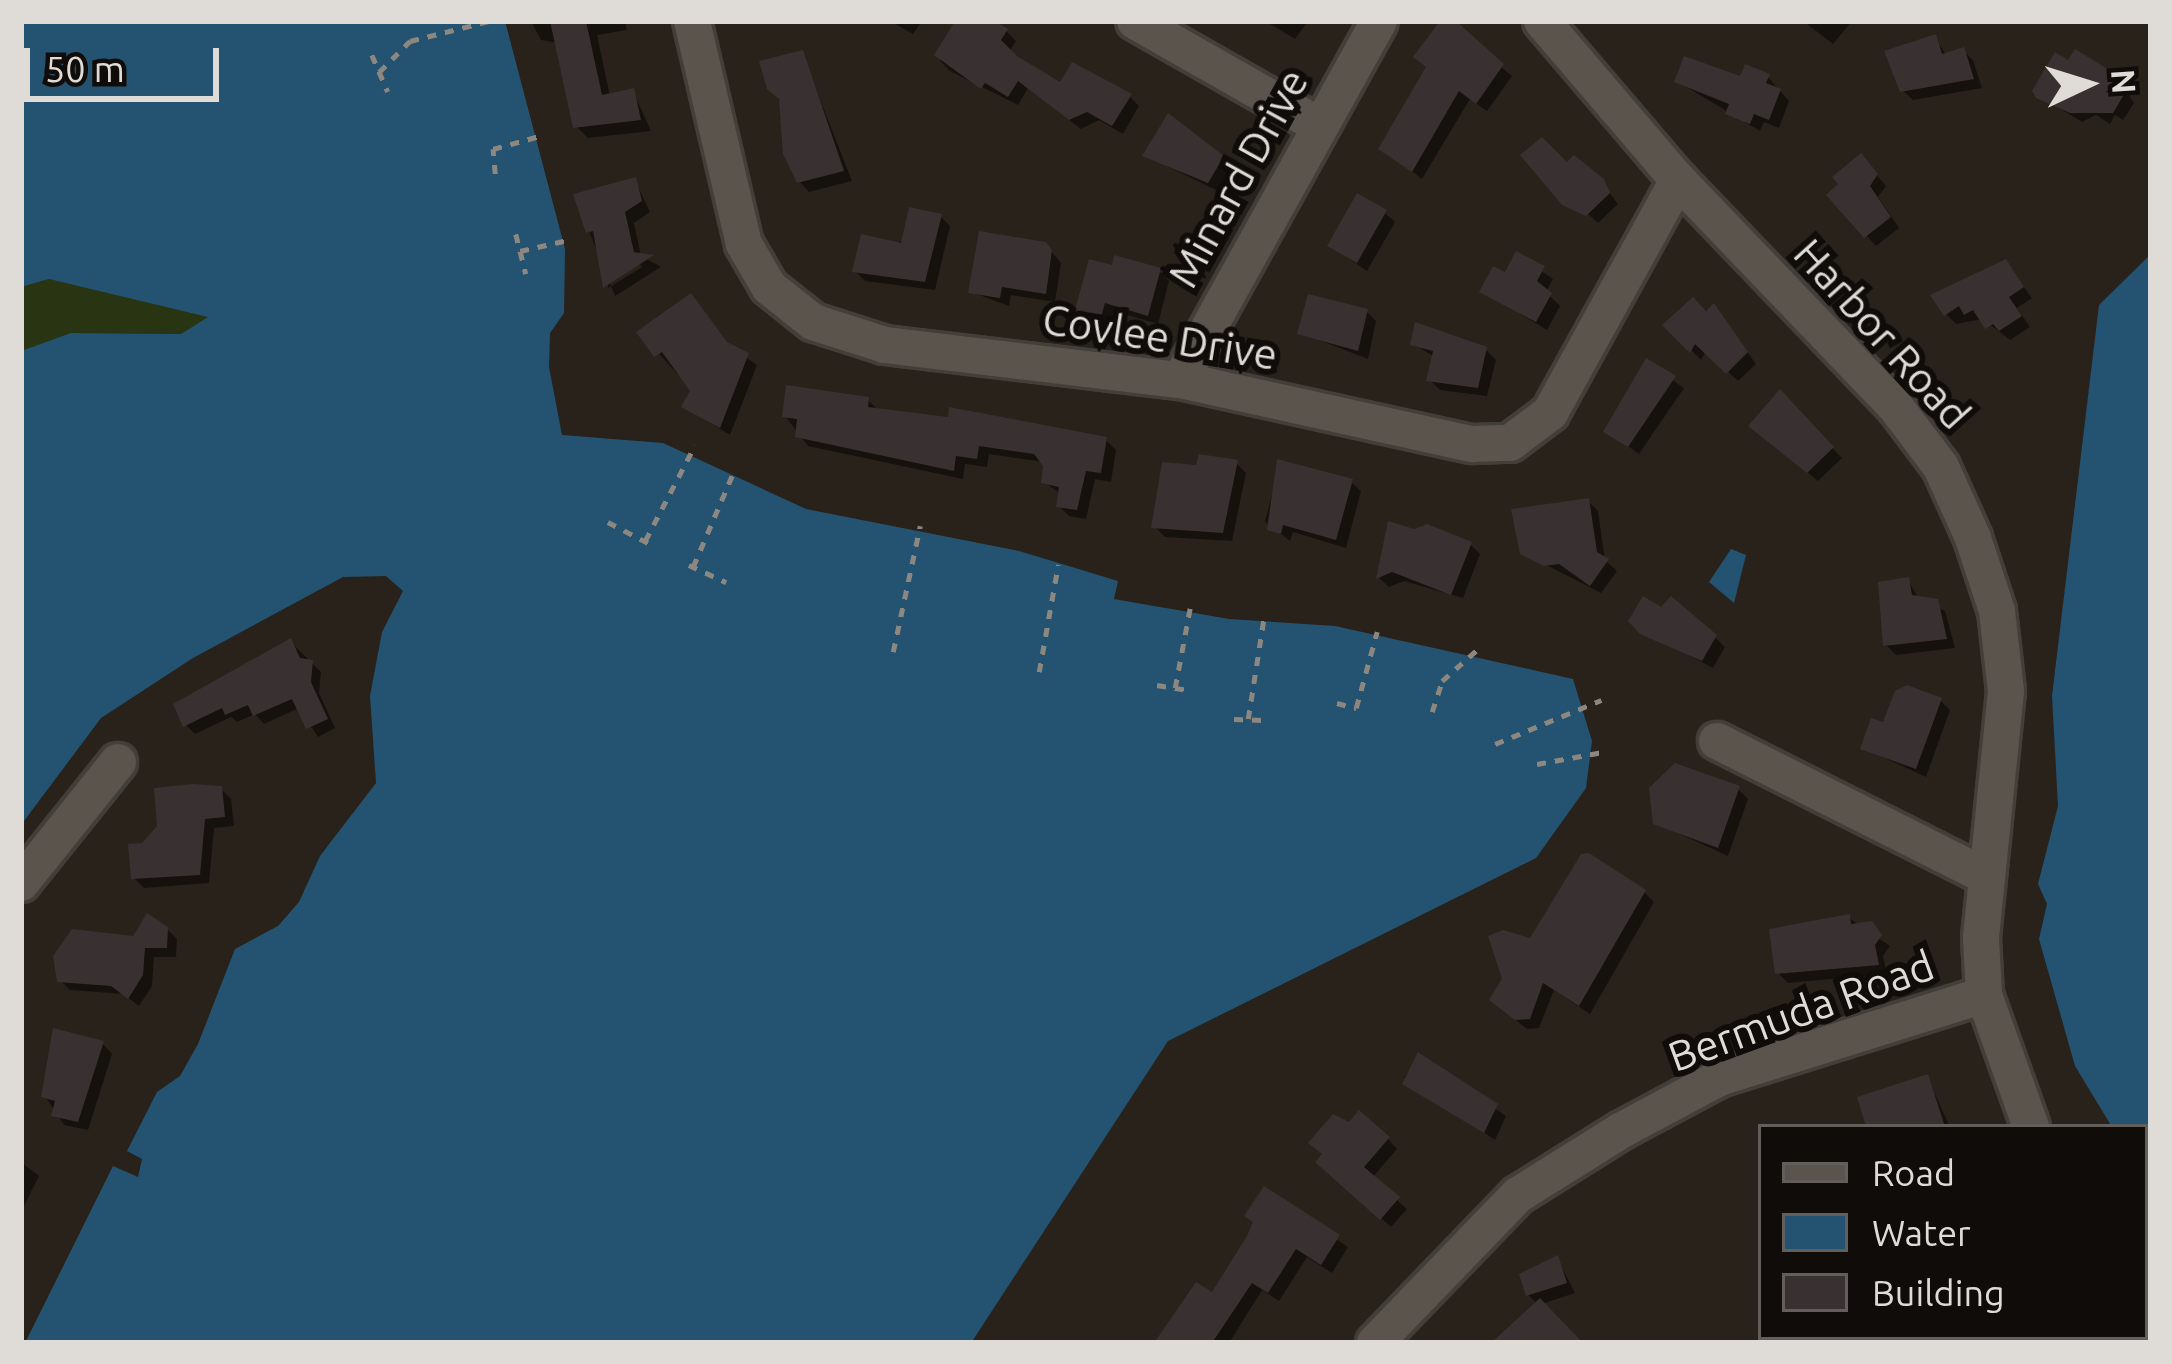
<!DOCTYPE html>
<html>
<head>
<meta charset="utf-8">
<style>
	body { margin:0 }
	#map { position:relative; width:2172px; height:1364px; overflow:hidden; background:#28221b; font-family:Ubuntu,sans-serif }
	div>[style] { position:absolute }
	.green>* { inset:0; background:#283412 }
	.water>* { inset:0; background:#245371 }
	.shadow>* { inset:0; background:#0007 }
	.building>* { inset:0; background:#393032 }
	.path>* { height:4.5px; margin-top:-2.25px; transform-origin:0; background:repeating-linear-gradient(90deg,#8c8781 0 9px,transparent 0 18px) }
	.roads { filter:drop-shadow(3px 0 #423e38) drop-shadow(-3px 0 #423e38) drop-shadow(0 3px #423e38) drop-shadow(0 -3px #423e38) }
	.minor>* { height:36px; margin:-18px; padding:0 18px; transform-origin:18px; border-radius:18px; background:#5b544c }
	span { translate:-50% -50%; white-space:nowrap; text-align:center; line-height:1.15; -webkit-text-stroke:12px #0f0c09; paint-order:stroke }
	.street-label { font-size:42px; color:#dfdbd6 }
	.frame { position:absolute; inset:0; border:24px solid #dfdbd6; pointer-events:none }
	.legend { position:absolute; left:1758px; top:1124px; width:390px; height:216px; box-sizing:border-box; background:#0f0c09; border:3px solid #625f5b; margin:0; padding:15px 21px; list-style:none; font-size:36px; color:#dfdbd6 }
	.legend li { display:flex; align-items:center; gap:24px; height:60px }
	.legend b { width:60px; border:3px solid #625f5b }
	.north { position:absolute; left:2028px; top:24px; width:120px; height:120px; -webkit-text-stroke:9px #0f0c09; paint-order:stroke; rotate:86deg; font-size:33px; font-weight:700; line-height:48px; text-align:center; color:#dfdbd6 }
	.north::after { content:''; display:block; margin:auto; width:42px; height:54px; background:#dfdbd6; clip-path:polygon(50% 0,100% 100%,50% 72%,0 100%) }
	.scale { position:absolute; left:24px; top:48px; width:195px; height:54px; box-sizing:border-box; border:6px solid #dfdbd6; border-top:0; padding-left:15px; font-size:36px; line-height:42px; white-space:nowrap; color:#dfdbd6; -webkit-text-stroke:9px #0f0c09; paint-order:stroke }
</style>
</head>
<body>
<div id="map">
	<div class="green">
		<div style="clip-path:polygon(49px 279px,211px 316px,181px 334px,72px 333px,21px 351px,21px 287px)"></div>
	</div>
	<div class="water">
		<div style="clip-path:polygon(21px 21px,505px 21px,565px 249px,564px 313px,550px 333px,549px 367px,562px 435px,663px 443px,806px 509px,1019px 551px,1118px 581px,1114px 599px,1229px 619px,1335px 626px,1573px 679px,1592px 741px,1586px 788px,1536px 858px,1168px 1041px,971px 1343px,25px 1343px,113px 1166px,138px 1177px,142px 1159px,127px 1151px,157px 1092px,180px 1076px,198px 1044px,235px 949px,278px 926px,299px 902px,320px 856px,376px 783px,370px 696px,382px 632px,403px 591px,386px 576px,343px 577px,193px 658px,101px 718px,21px 825px,21px 351px,71px 333px,181px 334px,208px 317px,49px 279px,21px 287px)"></div>
		<div style="clip-path:polygon(2151px 254px,2151px 1177px,2145px 1127px,2112px 1127px,2075px 1066px,2039px 939px,2047px 904px,2038px 884px,2058px 806px,2052px 696px,2099px 305px)"></div>
		<div style="clip-path:polygon(1731px 549px,1746px 555px,1734px 603px,1709px 582px)"></div>
	</div>
	<div class="shadow">
		<div style="clip-path:polygon(531px 21px,625px 21px,627px 30px,597px 35px,610px 96px,633px 91px,651px 131px,588px 138px,576px 126px,558px 43px,541px 40px)"></div>
		<div style="clip-path:polygon(890px 21px,922px 21px,913px 34px)"></div>
		<div style="clip-path:polygon(980px 21px,1006px 31px,1016px 41px,1009px 52px,1061px 86px,1130px 97px,1139px 106px,1123px 134px,1099px 120px,1081px 129px,1028px 88px,1018px 105px,950px 71px,940px 61px,953px 31px)"></div>
		<div style="clip-path:polygon(1265px 21px,1308px 21px,1295px 39px)"></div>
		<div style="clip-path:polygon(1444px 21px,1512px 76px,1487px 111px,1470px 99px,1422px 179px,1382px 148px,1429px 68px)"></div>
		<div style="clip-path:polygon(1803px 21px,1852px 21px,1833px 44px)"></div>
		<div style="clip-path:polygon(1935px 38px,1947px 56px,1963px 51px,1973px 60px,1982px 88px,1913px 100px,1902px 90px)"></div>
		<div style="clip-path:polygon(802px 53px,852px 181px,809px 192px,799px 181px,789px 125px,764px 63px)"></div>
		<div style="clip-path:polygon(1768px 77px,1789px 101px,1779px 128px,1764px 122px,1760px 131px,1678px 82px)"></div>
		<div style="clip-path:polygon(2120px 81px,2134px 103px,2123px 120px,2115px 115px,2110px 124px,2096px 115px,2082px 122px,2046px 100px)"></div>
		<div style="clip-path:polygon(1146px 156px,1222px 158px,1232px 168px,1218px 191px)"></div>
		<div style="clip-path:polygon(1525px 156px,1596px 175px,1618px 204px,1598px 223px)"></div>
		<div style="clip-path:polygon(1870px 167px,1886px 186px,1878px 197px,1899px 228px,1876px 246px,1830px 195px)"></div>
		<div style="clip-path:polygon(evenodd,635px 180px,650px 212px,634px 223px,641px 256px,661px 267px,615px 296px,589px 231px,635px 180px,638px 262px,642px 267px,608px 288px,608px 281px,638px 262px)"></div>
		<div style="clip-path:polygon(1385px 213px,1395px 222px,1367px 271px,1331px 246px)"></div>
		<div style="clip-path:polygon(940px 216px,950px 226px,935px 290px,865px 281px,855px 271px)"></div>
		<div style="clip-path:polygon(1045px 244px,1061px 263px,1055px 302px,1011px 295px,1009px 306px,971px 292px)"></div>
		<div style="clip-path:polygon(1517px 255px,1553px 279px,1546px 292px,1560px 306px,1547px 330px,1483px 291px,1507px 276px)"></div>
		<div style="clip-path:polygon(2006px 263px,2032px 298px,2017px 308px,2030px 327px,2010px 340px,1983px 319px,1956px 324px,1946px 314px)"></div>
		<div style="clip-path:polygon(1114px 269px,1159px 271px,1169px 281px,1158px 324px,1114px 311px,1110px 325px,1078px 309px)"></div>
		<div style="clip-path:polygon(1714px 307px,1756px 364px,1738px 381px,1706px 351px,1701px 360px,1667px 325px)"></div>
		<div style="clip-path:polygon(1366px 311px,1376px 321px,1368px 359px,1301px 333px)"></div>
		<div style="clip-path:polygon(640px 333px,730px 346px,757px 365px,730px 435px,685px 407px,693px 391px)"></div>
		<div style="clip-path:polygon(1413px 344px,1486px 350px,1496px 360px,1487px 396px,1440px 390px,1430px 380px,1435px 357px)"></div>
		<div style="clip-path:polygon(1647px 362px,1684px 388px,1639px 454px,1607px 431px)"></div>
		<div style="clip-path:polygon(1781px 394px,1842px 458px,1818px 481px,1762px 435px)"></div>
		<div style="clip-path:polygon(867px 399px,877px 409px,1106px 440px,1116px 450px,1111px 482px,1095px 479px,1086px 519px,1069px 516px,1059px 506px,1061px 494px,1044px 482px,1044px 462px,989px 454px,987px 467px,965px 464px,963px 479px,808px 446px,785px 416px)"></div>
		<div style="clip-path:polygon(1236px 463px,1246px 473px,1232px 541px,1165px 537px,1155px 527px)"></div>
		<div style="clip-path:polygon(1280px 463px,1351px 482px,1361px 491px,1346px 548px,1293px 532px,1290px 541px,1265px 522px)"></div>
		<div style="clip-path:polygon(1588px 501px,1598px 511px,1605px 560px,1617px 571px,1601px 593px,1523px 553px)"></div>
		<div style="clip-path:polygon(1390px 525px,1470px 544px,1480px 554px,1463px 598px,1404px 581px,1389px 587px,1379px 578px)"></div>
		<div style="clip-path:polygon(1908px 580px,1919px 599px,1945px 611px,1955px 648px,1896px 655px,1886px 645px)"></div>
		<div style="clip-path:polygon(1642px 630px,1715px 637px,1725px 647px,1713px 668px)"></div>
		<div style="clip-path:polygon(290px 641px,321px 672px,319px 693px,335px 728px,318px 737px,299px 708px,264px 724px,255px 714px,237px 722px,231px 717px,195px 734px,186px 725px)"></div>
		<div style="clip-path:polygon(1940px 700px,1950px 710px,1926px 777px,1863px 748px)"></div>
		<div style="clip-path:polygon(221px 789px,231px 799px,234px 826px,214px 828px,209px 883px,144px 888px,134px 878px,143px 846px)"></div>
		<div style="clip-path:polygon(1738px 789px,1748px 799px,1728px 856px,1656px 823px)"></div>
		<div style="clip-path:polygon(1644px 892px,1654px 902px,1590px 1014px,1554px 990px,1539px 1028px,1527px 1029px,1496px 1004px,1531px 941px)"></div>
		<div style="clip-path:polygon(1849px 918px,1890px 946px,1883px 956px,1887px 974px,1788px 983px,1778px 973px)"></div>
		<div style="clip-path:polygon(167px 929px,177px 939px,176px 957px,154px 957px,152px 986px,139px 1006px,123px 994px,70px 990px,60px 980px)"></div>
		<div style="clip-path:polygon(103px 1044px,112px 1054px,88px 1130px,64px 1125px,45px 1096px)"></div>
		<div style="clip-path:polygon(1419px 1056px,1506px 1116px,1495px 1140px,1404px 1078px)"></div>
		<div style="clip-path:polygon(1927px 1077px,1950px 1127px,1870px 1127px)"></div>
		<div style="clip-path:polygon(1388px 1139px,1397px 1149px,1372px 1178px,1407px 1209px,1391px 1227px,1329px 1172px)"></div>
		<div style="clip-path:polygon(21px 1162px,39px 1176px,21px 1212px)"></div>
		<div style="clip-path:polygon(1265px 1190px,1348px 1247px,1332px 1273px,1307px 1257px,1279px 1301px,1262px 1290px,1229px 1343px,1145px 1343px,1160px 1339px,1213px 1296px,1250px 1238px)"></div>
		<div style="clip-path:polygon(1557px 1258px,1575px 1293px,1542px 1304px,1579px 1343px,1508px 1343px,1538px 1304px,1528px 1295px)"></div>
		<div style="clip-path:polygon(2029px 1337px,2086px 1337px,2089px 1340px,2022px 1343px)"></div>
	</div>
	<div class="building">
		<div style="clip-path:polygon(550px 21px,586px 21px,602px 95px,634px 88px,641px 120px,573px 128px)"></div>
		<div style="clip-path:polygon(955px 21px,995px 21px,1008px 29px,1001px 40px,1017px 56px,1060px 82px,1072px 62px,1132px 94px,1112px 126px,1087px 112px,1069px 120px,1018px 81px,1008px 97px,985px 83px,981px 89px,934px 55px)"></div>
		<div style="clip-path:polygon(1440px 21px,1456px 21px,1504px 64px,1476px 104px,1459px 91px,1412px 172px,1378px 149px,1426px 67px,1413px 57px)"></div>
		<div style="clip-path:polygon(1936px 34px,1942px 54px,1964px 47px,1974px 79px,1900px 92px,1884px 51px)"></div>
		<div style="clip-path:polygon(2075px 49px,2122px 78px,2117px 86px,2126px 91px,2113px 113px,2070px 113px,2036px 98px,2032px 91px,2055px 52px,2068px 60px)"></div>
		<div style="clip-path:polygon(803px 50px,844px 171px,797px 183px,783px 154px,779px 99px,767px 89px,759px 61px)"></div>
		<div style="clip-path:polygon(1684px 56px,1740px 76px,1745px 64px,1770px 74px,1766px 83px,1781px 89px,1769px 120px,1754px 114px,1750px 124px,1725px 114px,1729px 104px,1674px 82px)"></div>
		<div style="clip-path:polygon(1168px 113px,1224px 156px,1208px 183px,1142px 156px)"></div>
		<div style="clip-path:polygon(1542px 137px,1567px 162px,1574px 155px,1604px 179px,1610px 193px,1586px 216px,1562px 205px,1520px 155px)"></div>
		<div style="clip-path:polygon(1861px 153px,1878px 174px,1870px 186px,1891px 217px,1864px 238px,1826px 195px,1838px 184px,1832px 177px)"></div>
		<div style="clip-path:polygon(636px 177px,642px 201px,625px 212px,634px 252px,654px 255px,603px 288px,593px 231px,586px 233px,573px 194px)"></div>
		<div style="clip-path:polygon(1357px 193px,1387px 210px,1357px 263px,1327px 246px)"></div>
		<div style="clip-path:polygon(909px 207px,942px 214px,925px 282px,852px 272px,861px 234px,901px 243px)"></div>
		<div style="clip-path:polygon(979px 231px,1046px 242px,1052px 250px,1046px 294px,1002px 287px,1000px 298px,968px 293px)"></div>
		<div style="clip-path:polygon(1516px 251px,1545px 266px,1537px 281px,1552px 293px,1536px 322px,1479px 292px,1493px 266px,1505px 272px)"></div>
		<div style="clip-path:polygon(1114px 255px,1161px 268px,1148px 316px,1105px 303px,1101px 317px,1075px 310px,1089px 259px,1112px 265px)"></div>
		<div style="clip-path:polygon(2006px 259px,2024px 287px,2009px 297px,2022px 316px,1999px 331px,1993px 324px,1985px 329px,1973px 310px,1964px 315px,1959px 306px,1944px 316px,1930px 295px)"></div>
		<div style="clip-path:polygon(691px 293px,727px 342px,749px 353px,720px 428px,681px 407px,690px 391px,662px 352px,654px 357px,636px 332px)"></div>
		<div style="clip-path:polygon(1308px 294px,1368px 309px,1358px 351px,1297px 334px)"></div>
		<div style="clip-path:polygon(1693px 297px,1706px 311px,1714px 303px,1748px 352px,1726px 374px,1695px 344px,1690px 353px,1662px 325px)"></div>
		<div style="clip-path:polygon(1415px 322px,1487px 347px,1478px 388px,1426px 381px,1433px 351px,1410px 345px)"></div>
		<div style="clip-path:polygon(1646px 358px,1676px 376px,1628px 447px,1603px 432px)"></div>
		<div style="clip-path:polygon(786px 385px,869px 397px,868px 407px,948px 417px,949px 407px,1107px 437px,1101px 473px,1086px 471px,1077px 510px,1056px 507px,1059px 487px,1041px 483px,1043px 466px,1034px 454px,979px 446px,977px 459px,956px 456px,954px 471px,795px 437px,797px 419px,782px 417px)"></div>
		<div style="clip-path:polygon(1780px 389px,1834px 447px,1807px 473px,1748px 426px)"></div>
		<div style="clip-path:polygon(1199px 454px,1238px 460px,1223px 533px,1151px 528px,1162px 462px,1196px 465px)"></div>
		<div style="clip-path:polygon(1277px 459px,1353px 479px,1336px 540px,1283px 525px,1281px 534px,1267px 530px)"></div>
		<div style="clip-path:polygon(1589px 498px,1597px 552px,1609px 559px,1590px 586px,1559px 564px,1544px 566px,1520px 554px,1511px 509px)"></div>
		<div style="clip-path:polygon(1388px 521px,1414px 529px,1427px 524px,1472px 542px,1451px 595px,1392px 572px,1376px 579px)"></div>
		<div style="clip-path:polygon(1909px 577px,1912px 595px,1938px 599px,1947px 639px,1883px 646px,1878px 582px)"></div>
		<div style="clip-path:polygon(1643px 596px,1661px 607px,1671px 596px,1717px 635px,1702px 661px,1640px 634px,1628px 621px)"></div>
		<div style="clip-path:polygon(291px 638px,300px 658px,313px 660px,311px 682px,328px 719px,306px 729px,292px 699px,253px 716px,248px 705px,225px 715px,222px 708px,183px 727px,173px 704px)"></div>
		<div style="clip-path:polygon(1907px 685px,1942px 698px,1916px 769px,1860px 749px,1871px 718px,1883px 722px,1895px 691px)"></div>
		<div style="clip-path:polygon(1675px 763px,1740px 786px,1718px 848px,1653px 824px,1649px 788px)"></div>
		<div style="clip-path:polygon(193px 784px,222px 786px,225px 817px,205px 819px,200px 875px,131px 879px,128px 844px,142px 843px,157px 826px,154px 788px)"></div>
		<div style="clip-path:polygon(1589px 853px,1646px 890px,1579px 1006px,1543px 983px,1530px 1019px,1515px 1020px,1489px 1000px,1502px 979px,1488px 936px,1503px 930px,1530px 938px,1581px 854px)"></div>
		<div style="clip-path:polygon(147px 913px,168px 927px,167px 948px,145px 948px,143px 975px,128px 999px,111px 986px,57px 982px,53px 956px,72px 929px,133px 936px)"></div>
		<div style="clip-path:polygon(1850px 914px,1851px 924px,1872px 921px,1882px 935px,1875px 945px,1879px 965px,1775px 974px,1769px 929px)"></div>
		<div style="clip-path:polygon(53px 1028px,104px 1041px,78px 1122px,51px 1116px,55px 1101px,41px 1097px)"></div>
		<div style="clip-path:polygon(1418px 1052px,1498px 1104px,1484px 1133px,1402px 1084px)"></div>
		<div style="clip-path:polygon(1928px 1074px,1945px 1127px,1866px 1127px,1857px 1097px)"></div>
		<div style="clip-path:polygon(1359px 1110px,1390px 1137px,1364px 1167px,1400px 1197px,1380px 1220px,1315px 1162px,1322px 1154px,1308px 1143px,1333px 1114px,1349px 1122px)"></div>
		<div style="clip-path:polygon(1264px 1186px,1340px 1235px,1321px 1265px,1296px 1249px,1268px 1293px,1252px 1283px,1212px 1343px,1154px 1343px,1196px 1282px,1212px 1292px,1247px 1236px,1253px 1222px,1244px 1216px)"></div>
		<div style="clip-path:polygon(1558px 1255px,1567px 1283px,1526px 1296px,1519px 1274px)"></div>
		<div style="clip-path:polygon(1540px 1298px,1583px 1343px,1491px 1343px)"></div>
	</div>
	<div class="path">
		<div style="left:372px;top:55px;width:40px;rotate:66.6deg"></div>
		<div style="left:379px;top:72px;width:44px;rotate:-45deg"></div>
		<div style="left:410px;top:41px;width:81px;rotate:-14.2deg"></div>
		<div style="left:495px;top:174px;width:25px;rotate:-95deg"></div>
		<div style="left:493px;top:149px;width:52px;rotate:-15.6deg"></div>
		<div style="left:516px;top:234px;width:41px;rotate:76deg"></div>
		<div style="left:520px;top:251px;width:49px;rotate:-12.9deg"></div>
		<div style="left:608px;top:522px;width:50px;rotate:27.6deg"></div>
		<div style="left:645px;top:541px;width:108px;rotate:-62.5deg"></div>
		<div style="left:689px;top:565px;width:41px;rotate:24.7deg"></div>
		<div style="left:693px;top:567px;width:104px;rotate:-66.9deg"></div>
		<div style="left:893px;top:652px;width:129px;rotate:-77.9deg"></div>
		<div style="left:1039px;top:672px;width:109px;rotate:-79.9deg"></div>
		<div style="left:1157px;top:685px;width:30px;rotate:9deg"></div>
		<div style="left:1175px;top:688px;width:81px;rotate:-79.4deg"></div>
		<div style="left:1337px;top:703px;width:20px;rotate:15deg"></div>
		<div style="left:1356px;top:708px;width:79px;rotate:-74.6deg"></div>
		<div style="left:1432px;top:712px;width:33px;rotate:-72deg"></div>
		<div style="left:1442px;top:681px;width:50px;rotate:-41.7deg"></div>
		<div style="left:1234px;top:719px;width:30px;rotate:2deg"></div>
		<div style="left:1248px;top:719px;width:103px;rotate:-81.1deg"></div>
		<div style="left:1495px;top:744px;width:115px;rotate:-22.5deg"></div>
		<div style="left:1537px;top:764px;width:67px;rotate:-10.3deg"></div>
	</div>
	<div class="roads">
		<div class="minor">
			<div style="left:692px;top:21px;width:229px;rotate:76.9deg"></div>
			<div style="left:744px;top:244px;width:50px;rotate:59.8deg"></div>
			<div style="left:769px;top:287px;width:56px;rotate:38.5deg"></div>
			<div style="left:813px;top:322px;width:76px;rotate:17.7deg"></div>
			<div style="left:885px;top:345px;width:297px;rotate:6.8deg"></div>
			<div style="left:1180px;top:380px;width:299px;rotate:12.4deg"></div>
			<div style="left:1472px;top:444px;width:38px;rotate:-2deg"></div>
			<div style="left:1510px;top:443px;width:50px;rotate:-36.9deg"></div>
			<div style="left:1550px;top:413px;width:266px;rotate:-61.2deg"></div>
			<div style="left:1135px;top:21px;width:208px;rotate:29.6deg"></div>
			<div style="left:1542px;top:21px;width:209px;rotate:49.5deg"></div>
			<div style="left:1678px;top:180px;width:313px;rotate:46.2deg"></div>
			<div style="left:1895px;top:406px;width:76px;rotate:53deg"></div>
			<div style="left:1941px;top:467px;width:78px;rotate:65.7deg"></div>
			<div style="left:1973px;top:538px;width:77px;rotate:71.8deg"></div>
			<div style="left:1997px;top:611px;width:81px;rotate:83.6deg"></div>
			<div style="left:2006px;top:691px;width:248px;rotate:95.8deg"></div>
			<div style="left:1981px;top:938px;width:57px;rotate:87deg"></div>
			<div style="left:1984px;top:995px;width:140px;rotate:70.4deg"></div>
			<div style="left:1180px;top:380px;width:410px;rotate:-61deg"></div>
			<div style="left:1717px;top:741px;width:302px;rotate:26.7deg"></div>
			<div style="left:21px;top:883px;width:155px;rotate:-51.3deg"></div>
			<div style="left:2145px;top:1305px;width:10px;rotate:53deg"></div>
			<div style="left:1375px;top:1343px;width:206px;rotate:-46deg"></div>
			<div style="left:1518px;top:1195px;width:123px;rotate:-32deg"></div>
			<div style="left:1622px;top:1130px;width:110px;rotate:-28.2deg"></div>
			<div style="left:1719px;top:1078px;width:278px;rotate:-17.4deg"></div>
		</div>
	</div>
	<div class="street-label">
		<span style="left:1238px;top:178px;rotate:-61deg">Minard Drive</span>
		<span style="left:1882px;top:334px;rotate:48deg">Harbor Road</span>
		<span style="left:1160px;top:337px;rotate:9deg">Covlee Drive</span>
		<span style="left:1801px;top:1011px;rotate:-20deg">Bermuda Road</span>
	</div>
	<div class="frame"></div>
	<ul class="legend">
	<li><b style="height:15px;background:#5b544c"></b>Road</li>
	<li><b style="height:33px;background:#245371"></b>Water</li>
	<li><b style="height:33px;background:#393032"></b>Building</li>
	</ul>
	<div class="north">N</div>
	<div class="scale">50 m</div>
</div>
</body>
</html>
